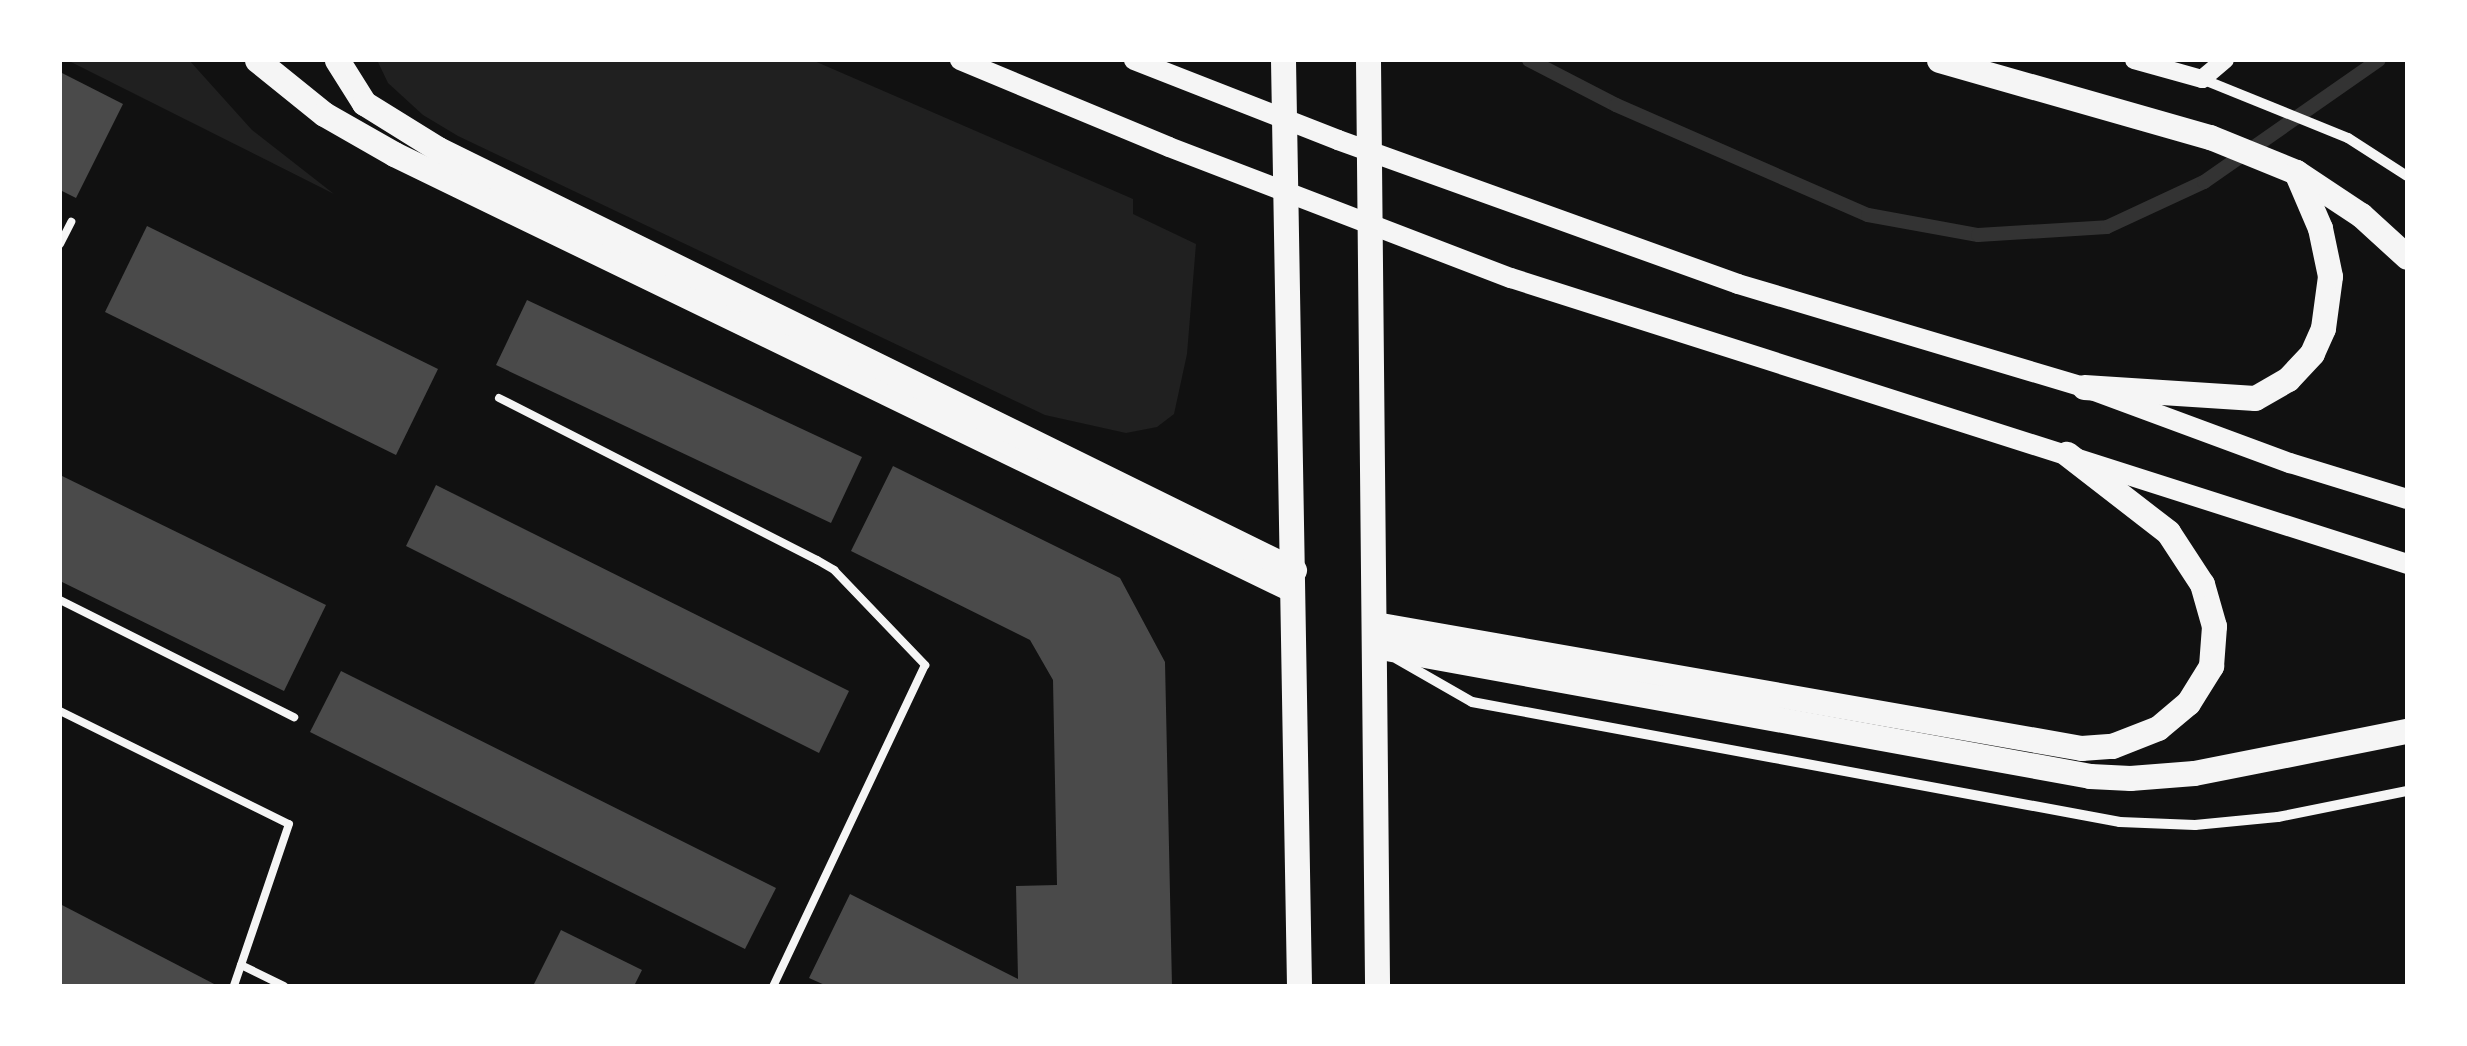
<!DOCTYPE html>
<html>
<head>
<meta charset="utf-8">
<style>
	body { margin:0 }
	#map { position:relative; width:2467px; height:1046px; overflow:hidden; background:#111; font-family:"Roboto Condensed",sans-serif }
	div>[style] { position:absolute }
	.green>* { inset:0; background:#202020 }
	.stream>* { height:14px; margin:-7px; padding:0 7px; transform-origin:7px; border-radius:7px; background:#333 }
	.building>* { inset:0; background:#4a4a4a }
	.service>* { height:8px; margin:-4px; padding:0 4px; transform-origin:4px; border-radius:4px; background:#f5f5f5 }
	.minor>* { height:10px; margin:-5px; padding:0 5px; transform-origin:5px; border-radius:5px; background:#f5f5f5 }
	.tertiary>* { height:18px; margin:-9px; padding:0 9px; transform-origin:9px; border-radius:9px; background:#f5f5f5 }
	.secondary>* { height:20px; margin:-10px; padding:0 10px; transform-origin:10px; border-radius:10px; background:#f5f5f5 }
	.primary>* { height:25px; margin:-12.5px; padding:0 12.5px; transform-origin:12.5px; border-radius:12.5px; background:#f5f5f5 }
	span { translate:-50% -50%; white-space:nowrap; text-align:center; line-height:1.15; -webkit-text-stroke:9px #fff; paint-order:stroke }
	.frame { position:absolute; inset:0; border:62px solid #fff; pointer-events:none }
</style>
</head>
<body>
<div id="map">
	<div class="green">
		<div style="clip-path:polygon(67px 60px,189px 60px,252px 130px,334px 194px)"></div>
		<div style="clip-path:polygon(377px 60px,812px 60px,1133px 199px,1133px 214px,1196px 244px,1187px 354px,1174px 414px,1157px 427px,1126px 433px,1045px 415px,458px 136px,423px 115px,388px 83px)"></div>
	</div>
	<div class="stream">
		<div style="left:1529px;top:60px;width:98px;rotate:27.3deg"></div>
		<div style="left:1616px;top:105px;width:275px;rotate:23.6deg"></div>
		<div style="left:1868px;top:215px;width:112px;rotate:10.3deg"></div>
		<div style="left:1978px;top:235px;width:129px;rotate:-3.5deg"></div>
		<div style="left:2107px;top:227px;width:107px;rotate:-24.9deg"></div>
		<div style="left:2204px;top:182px;width:213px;rotate:-34.9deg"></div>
	</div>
	<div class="building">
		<div style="clip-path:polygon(60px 72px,123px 104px,76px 198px,60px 190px)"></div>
		<div style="clip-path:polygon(147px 226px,438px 369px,396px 455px,105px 312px)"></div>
		<div style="clip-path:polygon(527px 300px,862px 457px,831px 523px,496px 365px)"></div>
		<div style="clip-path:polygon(893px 466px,1120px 578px,1165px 662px,1172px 986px,827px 986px,809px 978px,850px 894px,1018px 979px,1016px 886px,1057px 885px,1053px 680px,1030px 640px,851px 551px)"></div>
		<div style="clip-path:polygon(60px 475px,326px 605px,284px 691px,60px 581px)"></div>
		<div style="clip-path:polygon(436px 485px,849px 691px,819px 753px,406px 546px)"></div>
		<div style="clip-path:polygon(341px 671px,776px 888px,745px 949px,310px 732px)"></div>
		<div style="clip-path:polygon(60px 904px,218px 986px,60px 986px)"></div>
		<div style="clip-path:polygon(561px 930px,642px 970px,634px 986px,533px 986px)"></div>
	</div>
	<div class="service">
		<div style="left:60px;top:244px;width:25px;rotate:-63deg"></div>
		<div style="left:499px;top:398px;width:357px;rotate:27deg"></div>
		<div style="left:817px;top:560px;width:20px;rotate:30deg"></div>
		<div style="left:834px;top:570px;width:132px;rotate:46.2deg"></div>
		<div style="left:925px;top:665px;width:355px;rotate:115.3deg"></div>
		<div style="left:60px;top:600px;width:262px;rotate:26.6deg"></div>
		<div style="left:60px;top:711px;width:255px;rotate:26.3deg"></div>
		<div style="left:289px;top:824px;width:171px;rotate:108.8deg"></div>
		<div style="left:241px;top:965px;width:48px;rotate:26deg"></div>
	</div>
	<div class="minor">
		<div style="left:2202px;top:79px;width:157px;rotate:22deg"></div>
		<div style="left:2348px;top:138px;width:70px;rotate:32.8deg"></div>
		<div style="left:1397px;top:659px;width:86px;rotate:29.8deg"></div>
		<div style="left:1472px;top:702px;width:659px;rotate:10.49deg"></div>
		<div style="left:2120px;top:822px;width:75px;rotate:2.3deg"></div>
		<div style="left:2195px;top:825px;width:83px;rotate:-5.5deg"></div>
		<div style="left:2278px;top:817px;width:132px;rotate:-11.4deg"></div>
	</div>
	<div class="tertiary">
		<div style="left:2134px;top:60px;width:71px;rotate:15.6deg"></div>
		<div style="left:2202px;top:79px;width:30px;rotate:-40deg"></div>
	</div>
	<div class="secondary">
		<div style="left:960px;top:60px;width:226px;rotate:22.6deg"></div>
		<div style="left:1169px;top:147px;width:366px;rotate:21deg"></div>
		<div style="left:1511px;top:278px;width:941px;rotate:17.7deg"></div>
		<div style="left:1134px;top:60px;width:219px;rotate:21.4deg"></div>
		<div style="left:1338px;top:140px;width:425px;rotate:19.8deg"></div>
		<div style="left:1738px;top:284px;width:361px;rotate:16.6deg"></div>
		<div style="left:2084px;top:387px;width:220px;rotate:20.3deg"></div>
		<div style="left:2290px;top:463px;width:122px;rotate:17.1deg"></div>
	</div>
	<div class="primary">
		<div style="left:257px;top:60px;width:86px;rotate:38.9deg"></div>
		<div style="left:324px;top:114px;width:81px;rotate:29.7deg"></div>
		<div style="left:394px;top:154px;width:997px;rotate:25.87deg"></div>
		<div style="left:337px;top:60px;width:51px;rotate:57.9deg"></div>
		<div style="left:364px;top:103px;width:87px;rotate:31.9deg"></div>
		<div style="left:438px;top:149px;width:954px;rotate:26.19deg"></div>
		<div style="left:1283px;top:60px;width:926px;rotate:89.01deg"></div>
		<div style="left:1368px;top:60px;width:926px;rotate:89.44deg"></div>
		<div style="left:1939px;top:60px;width:282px;rotate:15.9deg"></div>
		<div style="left:2210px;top:137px;width:93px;rotate:22.1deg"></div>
		<div style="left:2296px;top:172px;width:78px;rotate:33.5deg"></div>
		<div style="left:2361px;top:215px;width:62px;rotate:42.4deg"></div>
		<div style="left:2084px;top:387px;width:171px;rotate:3.7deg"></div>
		<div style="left:2255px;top:398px;width:38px;rotate:-30deg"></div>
		<div style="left:2288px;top:379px;width:35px;rotate:-47deg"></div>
		<div style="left:2312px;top:353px;width:27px;rotate:-66deg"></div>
		<div style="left:2323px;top:328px;width:52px;rotate:-82.3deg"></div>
		<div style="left:2330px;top:276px;width:49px;rotate:-101.8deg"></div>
		<div style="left:2320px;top:228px;width:61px;rotate:-113.2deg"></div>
		<div style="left:1375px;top:624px;width:717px;rotate:9.96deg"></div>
		<div style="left:2081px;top:748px;width:31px;rotate:-4deg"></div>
		<div style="left:2112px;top:746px;width:49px;rotate:-21.4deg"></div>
		<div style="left:2158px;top:728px;width:39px;rotate:-40deg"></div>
		<div style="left:2188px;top:703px;width:44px;rotate:-58.1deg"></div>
		<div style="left:2211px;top:666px;width:40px;rotate:-85.7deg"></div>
		<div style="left:2214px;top:626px;width:44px;rotate:-105.9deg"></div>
		<div style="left:2202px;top:584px;width:62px;rotate:-123.2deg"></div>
		<div style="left:2168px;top:532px;width:128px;rotate:-142.3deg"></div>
		<div style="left:1375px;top:646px;width:727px;rotate:10.3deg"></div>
		<div style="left:2090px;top:776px;width:40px;rotate:2.9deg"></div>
		<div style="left:2130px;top:778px;width:64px;rotate:-4.5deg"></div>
		<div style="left:2194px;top:773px;width:217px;rotate:-11.2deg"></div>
	</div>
	<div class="frame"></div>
</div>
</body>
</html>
